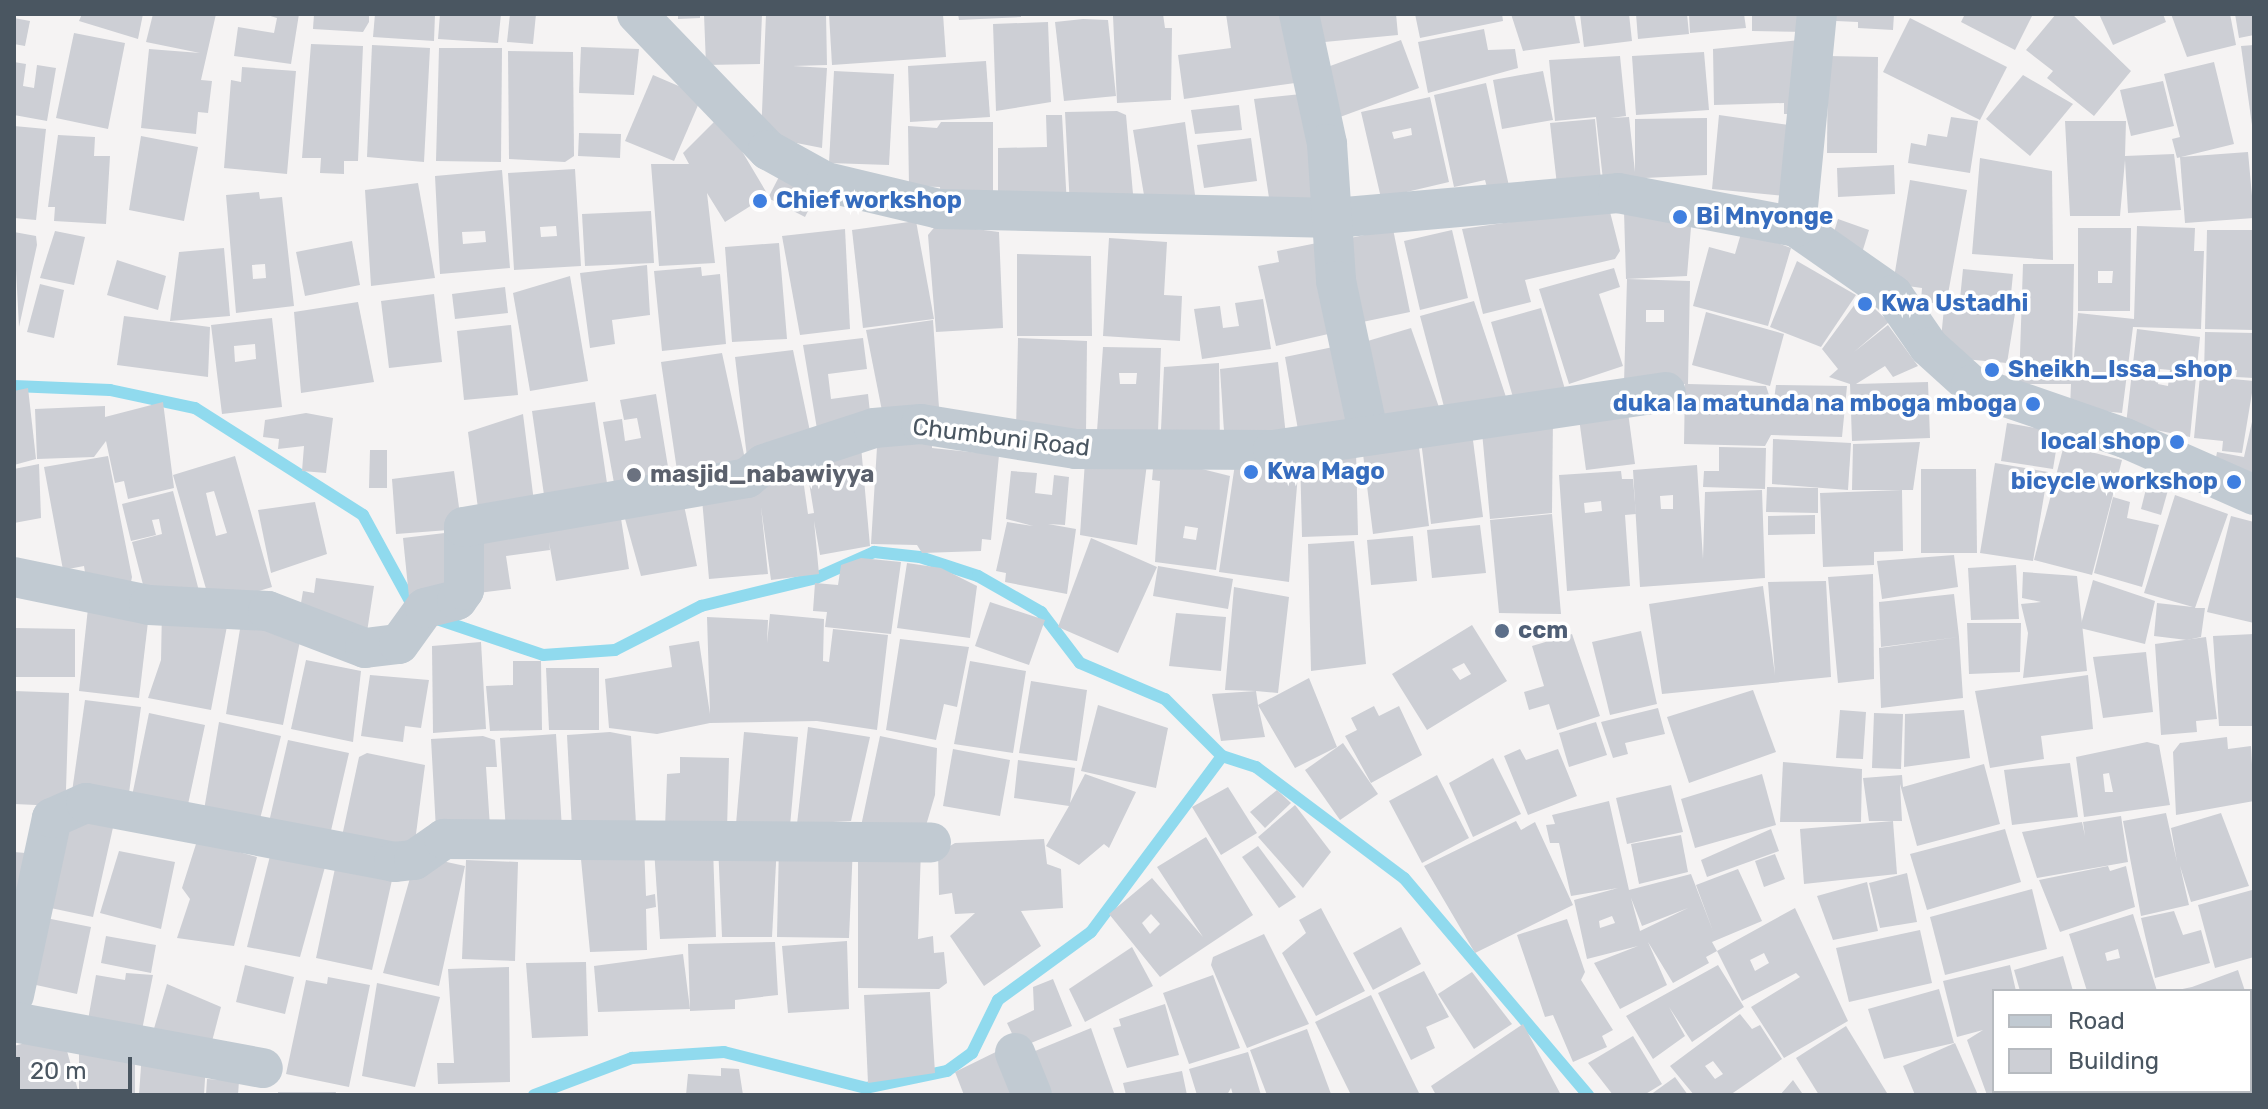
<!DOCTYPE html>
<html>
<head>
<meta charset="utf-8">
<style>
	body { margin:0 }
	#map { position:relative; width:2268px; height:1109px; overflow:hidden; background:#f5f3f3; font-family:Rubik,sans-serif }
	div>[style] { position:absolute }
	.stream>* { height:12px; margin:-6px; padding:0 6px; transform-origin:6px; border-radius:6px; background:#90daee }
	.building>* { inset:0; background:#cdcfd5 }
	.minor>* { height:40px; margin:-20px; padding:0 20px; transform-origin:20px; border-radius:20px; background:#c1cad2 }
	.dots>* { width:22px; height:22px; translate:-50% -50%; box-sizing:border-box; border:4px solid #fff; border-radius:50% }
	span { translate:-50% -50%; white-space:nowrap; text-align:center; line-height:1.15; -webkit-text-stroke:7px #fff; paint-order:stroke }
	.shop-label { font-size:24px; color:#366cbe; font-weight:700 }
	.left { translate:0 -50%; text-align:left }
	.right { translate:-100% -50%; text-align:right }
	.street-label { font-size:24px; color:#4a5661 }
	.worship-label { font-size:24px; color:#5b616d; font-weight:700 }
	.service-label { font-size:24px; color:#4e5e75; font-weight:700 }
	.frame { position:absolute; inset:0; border:16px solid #4a5661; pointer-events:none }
	.legend { position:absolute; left:1992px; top:989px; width:260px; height:104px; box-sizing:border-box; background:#fff; border:2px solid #b7bbc0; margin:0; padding:10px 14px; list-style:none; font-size:24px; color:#4a5661 }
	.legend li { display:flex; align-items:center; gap:16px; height:40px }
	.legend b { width:40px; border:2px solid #b7bbc0 }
	.scale { position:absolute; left:16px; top:1057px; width:116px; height:36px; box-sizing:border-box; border:4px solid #4a5661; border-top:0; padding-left:10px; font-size:24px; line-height:28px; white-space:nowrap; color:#4a5661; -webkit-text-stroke:6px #fff; paint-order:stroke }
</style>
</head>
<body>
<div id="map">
	<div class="stream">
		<div style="left:14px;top:386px;width:96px;rotate:2.4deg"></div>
		<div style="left:110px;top:390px;width:87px;rotate:12deg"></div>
		<div style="left:195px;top:408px;width:199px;rotate:32.5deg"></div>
		<div style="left:363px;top:515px;width:111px;rotate:61.3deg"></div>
		<div style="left:434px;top:618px;width:115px;rotate:18.7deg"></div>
		<div style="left:543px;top:655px;width:72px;rotate:-4deg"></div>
		<div style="left:615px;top:650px;width:97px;rotate:-27.1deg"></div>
		<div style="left:701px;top:606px;width:118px;rotate:-13.7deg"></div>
		<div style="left:816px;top:578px;width:64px;rotate:-24.1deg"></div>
		<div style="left:874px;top:552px;width:46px;rotate:6.2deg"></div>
		<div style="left:920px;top:557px;width:61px;rotate:18.1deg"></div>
		<div style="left:978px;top:576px;width:73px;rotate:29.7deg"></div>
		<div style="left:1041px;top:612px;width:64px;rotate:52.6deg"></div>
		<div style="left:1080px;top:663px;width:92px;rotate:23deg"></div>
		<div style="left:1165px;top:699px;width:81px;rotate:45deg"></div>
		<div style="left:1222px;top:756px;width:36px;rotate:18deg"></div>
		<div style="left:1256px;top:767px;width:185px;rotate:36.9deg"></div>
		<div style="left:1404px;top:878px;width:285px;rotate:49.7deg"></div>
		<div style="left:534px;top:1095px;width:105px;rotate:-20.7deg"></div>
		<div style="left:632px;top:1058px;width:92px;rotate:-3.7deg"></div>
		<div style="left:724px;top:1052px;width:146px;rotate:14.2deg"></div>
		<div style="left:866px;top:1088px;width:83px;rotate:-11.9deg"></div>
		<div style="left:947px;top:1071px;width:31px;rotate:-36deg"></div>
		<div style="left:972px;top:1053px;width:59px;rotate:-63.9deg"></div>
		<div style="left:998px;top:1000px;width:115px;rotate:-36.2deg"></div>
		<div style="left:1091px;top:932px;width:219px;rotate:-53.3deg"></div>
	</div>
	<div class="building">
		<div style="clip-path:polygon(82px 14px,143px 14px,138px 39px,79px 21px)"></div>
		<div style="clip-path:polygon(153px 14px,216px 14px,201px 80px,212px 81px,208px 113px,198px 112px,196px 134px,141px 128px,149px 49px,200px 53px,146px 42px)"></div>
		<div style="clip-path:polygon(264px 14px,299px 14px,291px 64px,234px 56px,238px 27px,274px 33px,277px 18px)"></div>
		<div style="clip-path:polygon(314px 14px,369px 14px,369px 22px,363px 32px,313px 29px)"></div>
		<div style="clip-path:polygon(375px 14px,435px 14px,434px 41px,373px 37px)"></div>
		<div style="clip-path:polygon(440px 14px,501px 14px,498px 43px,438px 39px)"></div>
		<div style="clip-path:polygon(510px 14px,536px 14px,533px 44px,507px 42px)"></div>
		<div style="clip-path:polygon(678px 14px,700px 14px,700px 18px,678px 19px)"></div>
		<div style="clip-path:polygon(704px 14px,762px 14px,760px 64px,706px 65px)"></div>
		<div style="clip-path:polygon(766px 14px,826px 14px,827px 65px,793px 66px,827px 68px,822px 148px,761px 136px)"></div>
		<div style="clip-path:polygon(829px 14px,943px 14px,946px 57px,832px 65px)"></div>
		<div style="clip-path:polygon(958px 14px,1021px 14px,1021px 17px,959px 20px)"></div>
		<div style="clip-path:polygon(1163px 14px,1165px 28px,1172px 28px,1171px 100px,1117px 103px,1113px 16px)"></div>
		<div style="clip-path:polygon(1226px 14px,1285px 14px,1295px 83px,1184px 99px,1178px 55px,1231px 48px)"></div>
		<div style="clip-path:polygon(1311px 14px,1396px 14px,1398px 35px,1314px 43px)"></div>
		<div style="clip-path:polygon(1415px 14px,1502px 14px,1503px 21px,1420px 38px)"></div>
		<div style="clip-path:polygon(1511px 14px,1574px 14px,1580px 43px,1523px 51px)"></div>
		<div style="clip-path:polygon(1580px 14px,1629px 14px,1632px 41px,1584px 47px)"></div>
		<div style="clip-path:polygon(1636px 14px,1687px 14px,1689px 34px,1638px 39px)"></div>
		<div style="clip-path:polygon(1689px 14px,1744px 14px,1746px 28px,1690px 33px)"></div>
		<div style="clip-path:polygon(1752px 14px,1805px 14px,1808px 32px,1752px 31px)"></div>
		<div style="clip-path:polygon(1836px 14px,1894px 14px,1893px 30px,1858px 28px,1858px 22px,1836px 21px)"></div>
		<div style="clip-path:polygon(1965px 14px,2033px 14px,2015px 50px,1961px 22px)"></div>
		<div style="clip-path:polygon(2056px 14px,2072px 14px,2131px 71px,2094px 116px,2047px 78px,2053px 71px,2026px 50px)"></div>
		<div style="clip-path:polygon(2099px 14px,2163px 14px,2166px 22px,2113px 45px)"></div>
		<div style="clip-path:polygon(2171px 14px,2230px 14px,2236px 45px,2187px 57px)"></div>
		<div style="clip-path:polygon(2235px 14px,2254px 14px,2254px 35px,2239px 38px)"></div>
		<div style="clip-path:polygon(14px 18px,30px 21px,25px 46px,14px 44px)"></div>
		<div style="clip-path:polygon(1910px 18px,2007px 67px,1980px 120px,1883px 72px)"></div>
		<div style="clip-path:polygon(1083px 19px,1108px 20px,1116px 96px,1064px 101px,1055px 22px)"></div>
		<div style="clip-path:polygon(1048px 22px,1051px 102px,996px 111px,993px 24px)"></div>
		<div style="clip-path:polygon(1484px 29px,1488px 50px,1515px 49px,1518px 68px,1428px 93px,1418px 42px)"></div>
		<div style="clip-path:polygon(74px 33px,125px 43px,108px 129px,56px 118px)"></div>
		<div style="clip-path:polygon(1401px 40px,1419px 88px,1340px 117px,1322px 69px)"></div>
		<div style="clip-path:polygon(1800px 40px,1798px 114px,1784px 114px,1784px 103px,1714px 105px,1713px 49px)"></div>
		<div style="clip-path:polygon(311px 44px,363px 46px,358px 161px,344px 161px,344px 174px,320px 173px,321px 158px,302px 158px)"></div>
		<div style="clip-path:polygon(372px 45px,430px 48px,424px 162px,367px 157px)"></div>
		<div style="clip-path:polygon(2254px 45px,2254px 125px,2252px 125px,2241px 46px)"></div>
		<div style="clip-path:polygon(581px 47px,639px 49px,634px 95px,579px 93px)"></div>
		<div style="clip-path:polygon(439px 48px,502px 48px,501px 162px,436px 161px)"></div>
		<div style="clip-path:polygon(508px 51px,573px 52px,574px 156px,565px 162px,509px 159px)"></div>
		<div style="clip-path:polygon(1704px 52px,1709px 110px,1636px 115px,1632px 56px)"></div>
		<div style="clip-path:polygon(1620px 56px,1626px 116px,1611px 118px,1629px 117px,1635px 172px,1635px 119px,1707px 118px,1707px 175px,1603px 180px,1596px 117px,1555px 121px,1549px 60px)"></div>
		<div style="clip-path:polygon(1828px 56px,1878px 57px,1877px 153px,1827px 153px)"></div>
		<div style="clip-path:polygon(986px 61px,990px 117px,910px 122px,908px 66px)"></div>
		<div style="clip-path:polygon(14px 62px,26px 64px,23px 86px,34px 88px,37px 65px,56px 68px,47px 121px,14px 115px)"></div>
		<div style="clip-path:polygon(2214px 62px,2234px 144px,2177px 158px,2172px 139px,2180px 137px,2164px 74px)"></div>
		<div style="clip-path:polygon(242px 67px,296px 71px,287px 174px,224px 168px,231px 80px,241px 82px)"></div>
		<div style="clip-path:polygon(834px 71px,894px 74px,889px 165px,829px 163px)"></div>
		<div style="clip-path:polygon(1543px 71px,1553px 120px,1502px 129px,1493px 80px)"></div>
		<div style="clip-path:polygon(653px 75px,702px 96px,674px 161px,625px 141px)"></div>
		<div style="clip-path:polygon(2023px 75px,2073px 104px,2030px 156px,1986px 119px)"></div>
		<div style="clip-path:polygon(2163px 81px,2174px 126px,2131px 136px,2120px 90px)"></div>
		<div style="clip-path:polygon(1486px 83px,1509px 186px,1488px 191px,1485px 180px,1454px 187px,1434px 95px)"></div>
		<div style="clip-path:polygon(1311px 93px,1332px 208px,1271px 211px,1254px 99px)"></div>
		<div style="clip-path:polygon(evenodd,1430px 97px,1449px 182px,1381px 198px,1361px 112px,1430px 97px,1411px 128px,1412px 135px,1394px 139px,1392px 132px,1411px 128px)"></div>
		<div style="clip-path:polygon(1239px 105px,1242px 130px,1195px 134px,1191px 110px)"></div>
		<div style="clip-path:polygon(1117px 111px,1126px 115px,1133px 194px,1070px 207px,1065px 112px)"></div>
		<div style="clip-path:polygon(1046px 115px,1062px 115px,1067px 206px,998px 203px,998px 148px,1047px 147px)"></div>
		<div style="clip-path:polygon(1719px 115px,1789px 125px,1785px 196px,1712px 189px)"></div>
		<div style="clip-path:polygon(1951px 117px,1978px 121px,1970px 173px,1908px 163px,1911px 143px,1926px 146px,1928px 134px,1947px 137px)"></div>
		<div style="clip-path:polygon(1595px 119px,1601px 180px,1557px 185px,1550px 123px)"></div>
		<div style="clip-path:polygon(715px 121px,727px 126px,768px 195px,725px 222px,707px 193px,715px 263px,659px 266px,651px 164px,689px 164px,683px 153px)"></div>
		<div style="clip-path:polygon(2065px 121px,2126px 121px,2125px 156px,2174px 154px,2181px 210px,2128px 213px,2125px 160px,2120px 216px,2070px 216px)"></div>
		<div style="clip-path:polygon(941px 122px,993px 122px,993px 202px,941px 202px,940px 187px,909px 186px,908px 126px,937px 128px)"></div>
		<div style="clip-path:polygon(1185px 122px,1196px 202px,1145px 201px,1133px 130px)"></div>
		<div style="clip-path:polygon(14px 126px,46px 129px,36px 220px,14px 218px)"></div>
		<div style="clip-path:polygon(579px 133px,621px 134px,620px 158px,578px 156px)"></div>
		<div style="clip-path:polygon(58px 135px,95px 137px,94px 156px,110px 156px,106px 224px,54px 221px,55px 207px,48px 207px)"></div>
		<div style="clip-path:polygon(141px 136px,198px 147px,184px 221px,129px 210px)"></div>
		<div style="clip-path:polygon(1251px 138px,1257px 181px,1204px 188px,1197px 145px)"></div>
		<div style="clip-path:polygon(2248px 152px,2254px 218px,2185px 223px,2180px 157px)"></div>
		<div style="clip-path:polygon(1980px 158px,2052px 171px,2053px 260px,1972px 254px)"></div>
		<div style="clip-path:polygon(1894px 165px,1895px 194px,1838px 197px,1837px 168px)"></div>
		<div style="clip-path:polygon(evenodd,575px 169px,581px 266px,514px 270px,508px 173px,575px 169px,556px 226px,557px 236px,541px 237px,540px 227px,556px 226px)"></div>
		<div style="clip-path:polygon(evenodd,502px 170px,510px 268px,440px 274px,435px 176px,502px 170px,485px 231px,486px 242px,463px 244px,462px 232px,485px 231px)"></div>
		<div style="clip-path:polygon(781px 173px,818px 191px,805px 217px,768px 198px)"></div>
		<div style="clip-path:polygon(1910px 180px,1967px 190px,1946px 305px,1921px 301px,1922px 288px,1893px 284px)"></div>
		<div style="clip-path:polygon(418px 183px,435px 278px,371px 286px,365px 190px)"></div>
		<div style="clip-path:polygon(evenodd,259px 192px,260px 199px,282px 197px,294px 306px,236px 313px,226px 195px,259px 192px,265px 264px,266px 278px,253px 279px,252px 265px,265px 264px)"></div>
		<div style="clip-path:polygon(1609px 208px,1620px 251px,1615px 259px,1525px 280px,1531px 302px,1483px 314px,1462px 229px)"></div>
		<div style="clip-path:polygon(651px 211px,654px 263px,585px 266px,582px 214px)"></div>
		<div style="clip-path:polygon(1624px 211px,1692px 215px,1687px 276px,1626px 279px)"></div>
		<div style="clip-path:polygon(1838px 219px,1869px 230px,1862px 253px,1831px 242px)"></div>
		<div style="clip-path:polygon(916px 221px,934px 319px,863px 328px,852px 230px)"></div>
		<div style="clip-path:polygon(937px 224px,999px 232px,1003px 328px,936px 332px,928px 235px)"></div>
		<div style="clip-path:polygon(2137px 226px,2195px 228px,2194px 251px,2204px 251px,2201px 329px,2133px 327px,2122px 413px,2070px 408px,2071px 384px,2019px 384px,2023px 264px,2074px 264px,2072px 379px,2078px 313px,2134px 319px)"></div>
		<div style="clip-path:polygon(evenodd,2078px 228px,2131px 228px,2130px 311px,2078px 311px,2078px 228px,2098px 271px,2113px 271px,2112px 283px,2098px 283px,2098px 271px)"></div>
		<div style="clip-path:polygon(845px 229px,850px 329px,800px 335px,782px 236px)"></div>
		<div style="clip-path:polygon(1393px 229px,1410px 312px,1353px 324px,1336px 241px)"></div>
		<div style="clip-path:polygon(1452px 230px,1468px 298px,1420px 310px,1404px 241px)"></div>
		<div style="clip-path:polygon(1742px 230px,1791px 248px,1768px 326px,1693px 306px,1709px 247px,1735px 254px)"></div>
		<div style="clip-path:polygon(2207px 230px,2254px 230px,2254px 330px,2205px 329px)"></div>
		<div style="clip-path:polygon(55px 231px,85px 237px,74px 285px,40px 278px)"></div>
		<div style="clip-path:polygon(14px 232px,36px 236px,37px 245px,19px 327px)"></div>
		<div style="clip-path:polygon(1109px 238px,1167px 242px,1164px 295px,1182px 296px,1180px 341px,1103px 336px)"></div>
		<div style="clip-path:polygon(352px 241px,360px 285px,305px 296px,296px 252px)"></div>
		<div style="clip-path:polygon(779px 243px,787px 339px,732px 342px,725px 247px)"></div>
		<div style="clip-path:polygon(1317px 243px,1337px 332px,1276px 346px,1258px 266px,1279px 262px,1277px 251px)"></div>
		<div style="clip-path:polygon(224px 248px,230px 316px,170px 321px,179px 252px)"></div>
		<div style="clip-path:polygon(1017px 254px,1091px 256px,1092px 336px,1017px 336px)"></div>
		<div style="clip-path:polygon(117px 260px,166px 276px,158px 310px,107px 295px)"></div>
		<div style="clip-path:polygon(1797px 261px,1856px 295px,1821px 347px,1770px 327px)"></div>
		<div style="clip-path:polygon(647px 265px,650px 315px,612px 320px,615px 344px,590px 348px,580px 273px)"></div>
		<div style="clip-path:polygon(701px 267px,702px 276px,720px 274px,726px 344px,662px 351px,654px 271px)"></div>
		<div style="clip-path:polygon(1614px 268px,1620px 287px,1599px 294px,1623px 366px,1569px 384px,1539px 289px)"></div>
		<div style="clip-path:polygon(1963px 269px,2013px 274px,2011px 294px,2018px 295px,2007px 363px,1953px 358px,1940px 349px,1944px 308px,1959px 309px)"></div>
		<div style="clip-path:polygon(570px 276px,588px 381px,530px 391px,513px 293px)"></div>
		<div style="clip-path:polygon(evenodd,1627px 279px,1690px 281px,1688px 384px,1766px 386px,1773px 407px,1776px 385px,1847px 386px,1842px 437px,1771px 435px,1765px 446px,1684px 444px,1685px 384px,1624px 383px,1627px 279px,1646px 310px,1664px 310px,1664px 322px,1646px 322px,1646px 310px)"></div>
		<div style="clip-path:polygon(40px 284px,64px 290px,54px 338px,27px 332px)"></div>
		<div style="clip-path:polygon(505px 287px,508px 313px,455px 319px,452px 294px)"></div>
		<div style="clip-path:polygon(434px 294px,442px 362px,389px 368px,381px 301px)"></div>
		<div style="clip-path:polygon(1861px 296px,1889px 322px,1854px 352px,1888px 325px,1918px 366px,1893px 377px,1885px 366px,1856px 384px,1928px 382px,1930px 438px,1852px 441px,1850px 384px,1829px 377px,1838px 369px,1822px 349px)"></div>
		<div style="clip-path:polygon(1263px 299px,1271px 349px,1202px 359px,1194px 309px,1220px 306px,1223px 328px,1239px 326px,1235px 303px)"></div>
		<div style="clip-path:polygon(1474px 301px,1507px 400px,1447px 418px,1420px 316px)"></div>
		<div style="clip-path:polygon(358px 302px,374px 382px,301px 393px,294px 312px)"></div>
		<div style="clip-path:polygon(1541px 308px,1567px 396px,1517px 411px,1491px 322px)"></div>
		<div style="clip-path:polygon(1706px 312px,1784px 334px,1770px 386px,1692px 365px)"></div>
		<div style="clip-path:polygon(124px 316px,210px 327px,208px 377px,117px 365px)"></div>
		<div style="clip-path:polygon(evenodd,272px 318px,282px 407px,222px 414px,211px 325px,272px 318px,255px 344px,256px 359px,235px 362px,234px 346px,255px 344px)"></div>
		<div style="clip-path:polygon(933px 320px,939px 408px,884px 421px,866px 330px)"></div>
		<div style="clip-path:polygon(511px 325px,518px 395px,464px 400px,457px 331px)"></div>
		<div style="clip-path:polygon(1411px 328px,1440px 410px,1381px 427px,1361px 343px)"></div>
		<div style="clip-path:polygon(evenodd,2137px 329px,2200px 337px,2190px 437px,2126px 424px,2137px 329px,2160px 369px,2170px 370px,2168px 386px,2158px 384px,2160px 369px)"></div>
		<div style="clip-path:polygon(2205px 332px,2254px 333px,2254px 378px,2236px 377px,2237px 370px,2204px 374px)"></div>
		<div style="clip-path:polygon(863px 338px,867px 369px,828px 374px,831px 399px,868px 394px,871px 422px,817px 429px,803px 345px)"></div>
		<div style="clip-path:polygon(1018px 338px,1087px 341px,1086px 433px,1016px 432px)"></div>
		<div style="clip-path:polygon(1338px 346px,1356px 424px,1300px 441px,1285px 357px)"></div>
		<div style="clip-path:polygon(evenodd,1103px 347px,1161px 348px,1158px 432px,1097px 431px,1103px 347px,1119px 373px,1137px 373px,1136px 384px,1120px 384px,1119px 373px)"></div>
		<div style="clip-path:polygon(793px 350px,812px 441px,747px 457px,735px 357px)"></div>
		<div style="clip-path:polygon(722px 353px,748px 473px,679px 484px,661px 362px)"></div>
		<div style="clip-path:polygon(1278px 362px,1287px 445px,1225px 447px,1220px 369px)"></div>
		<div style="clip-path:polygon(1219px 363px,1220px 449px,1160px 450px,1164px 367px)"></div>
		<div style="clip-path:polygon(2200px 376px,2254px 381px,2242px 453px,2222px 451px,2223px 441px,2194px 438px)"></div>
		<div style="clip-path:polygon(28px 388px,36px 459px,14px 465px,14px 391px)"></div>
		<div style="clip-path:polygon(656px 394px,671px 485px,616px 494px,603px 422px,622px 419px,625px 441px,641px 438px,637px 418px,624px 420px,620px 400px)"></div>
		<div style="clip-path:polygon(163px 402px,174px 488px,128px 499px,124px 481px,115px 483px,106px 441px,94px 457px,37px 459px,35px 409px,105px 406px,105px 417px)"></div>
		<div style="clip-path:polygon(595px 402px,608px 490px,546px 509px,532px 411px)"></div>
		<div style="clip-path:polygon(1627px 405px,1635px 464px,1586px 470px,1578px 411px)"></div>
		<div style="clip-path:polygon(306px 413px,333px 418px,326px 473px,302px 471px,304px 446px,278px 449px,279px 439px,263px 437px,265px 420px)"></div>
		<div style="clip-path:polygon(2254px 413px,2254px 487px,2214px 468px,2217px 452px,2244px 457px)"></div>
		<div style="clip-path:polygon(523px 414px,535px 510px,479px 516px,468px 432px)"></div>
		<div style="clip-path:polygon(1553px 416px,1552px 513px,1490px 519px,1481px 421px)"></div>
		<div style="clip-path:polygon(2007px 423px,2059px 432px,2053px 469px,2001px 461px)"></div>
		<div style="clip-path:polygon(1471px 425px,1483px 517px,1431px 524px,1420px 432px)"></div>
		<div style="clip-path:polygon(878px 431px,932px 435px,932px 448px,999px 455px,991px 540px,982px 539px,981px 551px,922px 553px,917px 545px,871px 544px)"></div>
		<div style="clip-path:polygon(1417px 431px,1429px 526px,1373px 534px,1361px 438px)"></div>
		<div style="clip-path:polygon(1773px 439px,1851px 443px,1848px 490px,1772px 484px)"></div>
		<div style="clip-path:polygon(1920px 442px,1913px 490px,1852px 490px,1853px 444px)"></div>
		<div style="clip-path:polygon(2064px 445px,2122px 460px,2092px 575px,2034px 560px)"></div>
		<div style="clip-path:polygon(861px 446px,870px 546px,820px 555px,814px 521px,819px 574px,771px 580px,761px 507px,768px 574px,709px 579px,702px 499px,802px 472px,808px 514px,814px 513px,806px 464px)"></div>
		<div style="clip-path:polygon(1719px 447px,1766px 448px,1765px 489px,1703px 487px,1704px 471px,1719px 471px)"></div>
		<div style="clip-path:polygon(370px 450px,387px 450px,387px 488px,369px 488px)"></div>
		<div style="clip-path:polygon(1356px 451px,1358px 535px,1302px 537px,1300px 453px)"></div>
		<div style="clip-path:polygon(1148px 455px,1137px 545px,1080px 535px,1085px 461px)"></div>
		<div style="clip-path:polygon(108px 456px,132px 577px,130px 587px,87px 585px,84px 566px,63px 570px,44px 467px)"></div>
		<div style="clip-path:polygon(evenodd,235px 456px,272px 587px,211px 606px,173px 475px,235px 456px,214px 491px,227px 533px,216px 536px,206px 493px,214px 491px)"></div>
		<div style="clip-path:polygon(evenodd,1154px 457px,1230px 476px,1216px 570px,1155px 562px,1160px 481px,1152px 480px,1154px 457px,1185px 526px,1198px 528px,1196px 540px,1183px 538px,1185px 526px)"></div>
		<div style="clip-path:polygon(1995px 463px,2048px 472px,2033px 561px,1980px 553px)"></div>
		<div style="clip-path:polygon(39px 464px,41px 518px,14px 523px,14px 469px)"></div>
		<div style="clip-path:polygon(1235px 464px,1298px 474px,1289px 582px,1219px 572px)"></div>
		<div style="clip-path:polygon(evenodd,1697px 465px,1703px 559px,1705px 492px,1762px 490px,1765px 578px,1640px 587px,1633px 470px,1697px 465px,1673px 495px,1673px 509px,1661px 509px,1660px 496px,1673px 495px)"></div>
		<div style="clip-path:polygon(1921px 469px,1976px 469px,1977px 553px,1921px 553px)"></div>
		<div style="clip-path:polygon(454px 471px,462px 529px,396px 534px,392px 479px)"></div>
		<div style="clip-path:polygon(1011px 471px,1037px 473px,1035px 493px,1052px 495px,1054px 475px,1069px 477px,1065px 525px,1048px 524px,1076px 529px,1067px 594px,1005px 582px,1006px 573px,996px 571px,1007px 522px,1033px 526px,1006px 519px)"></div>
		<div style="clip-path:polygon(evenodd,1621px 471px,1622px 479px,1633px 479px,1636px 514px,1625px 515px,1630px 586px,1567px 591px,1559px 475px,1621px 471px,1601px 501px,1602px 511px,1585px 513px,1584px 503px,1601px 501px)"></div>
		<div style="clip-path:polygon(2147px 485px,2168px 490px,2161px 515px,2141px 509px)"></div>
		<div style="clip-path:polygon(1767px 487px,1818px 488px,1818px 513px,1766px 512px)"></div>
		<div style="clip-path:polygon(1902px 490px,1903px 551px,1874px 552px,1874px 565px,1823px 567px,1820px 493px)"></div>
		<div style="clip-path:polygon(173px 491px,199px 591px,148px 604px,132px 542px,162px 534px,159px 519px,152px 520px,156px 535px,131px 541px,122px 504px)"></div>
		<div style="clip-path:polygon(2175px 495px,2228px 514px,2195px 608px,2205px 608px,2201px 637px,2187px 640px,2154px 636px,2157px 603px,2193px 607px,2144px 593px)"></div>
		<div style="clip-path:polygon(682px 496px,697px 566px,641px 576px,622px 508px)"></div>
		<div style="clip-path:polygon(2113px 497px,2130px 502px,2127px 518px,2159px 525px,2142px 587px,2094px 573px)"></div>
		<div style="clip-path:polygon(315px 502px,327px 554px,271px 573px,258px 510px)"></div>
		<div style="clip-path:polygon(619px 506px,629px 569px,556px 581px,549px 542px,550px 550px,506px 556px,511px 589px,470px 594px,462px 537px)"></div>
		<div style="clip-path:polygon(1552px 514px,1561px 614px,1499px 613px,1490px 520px)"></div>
		<div style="clip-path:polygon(1815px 515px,1815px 534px,1768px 535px,1768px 516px)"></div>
		<div style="clip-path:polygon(2231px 516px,2254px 522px,2254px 623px,2207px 612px)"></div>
		<div style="clip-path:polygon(1480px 525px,1486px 573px,1432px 578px,1427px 530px)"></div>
		<div style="clip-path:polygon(453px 532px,459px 592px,409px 597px,403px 538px)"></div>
		<div style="clip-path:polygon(1413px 536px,1417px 581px,1371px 585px,1367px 540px)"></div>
		<div style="clip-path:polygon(1091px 538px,1157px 567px,1118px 653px,1058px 627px)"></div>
		<div style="clip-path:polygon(1354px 541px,1366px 664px,1311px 671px,1308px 544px)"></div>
		<div style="clip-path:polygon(1954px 555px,1958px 587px,1882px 599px,1877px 561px)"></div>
		<div style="clip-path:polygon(861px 558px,901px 562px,891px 634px,825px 627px,827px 612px,813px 611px,815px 583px,838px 585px,841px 565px)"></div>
		<div style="clip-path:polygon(907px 563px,941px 568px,977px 586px,970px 638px,897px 628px)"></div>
		<div style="clip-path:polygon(2016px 565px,2019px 619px,1971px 620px,1968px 568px)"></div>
		<div style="clip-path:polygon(1158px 566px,1233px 579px,1228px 609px,1153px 596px)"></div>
		<div style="clip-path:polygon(2023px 572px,2077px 576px,2087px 671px,2023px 678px,2028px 633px,2021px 604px,2041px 602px,2022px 598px)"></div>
		<div style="clip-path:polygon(1873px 574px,1874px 679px,1838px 683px,1828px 577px)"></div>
		<div style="clip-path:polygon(316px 578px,374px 586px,367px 632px,300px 609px,303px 591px,314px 593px)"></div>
		<div style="clip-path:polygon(2093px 580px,2155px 601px,2145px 644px,2080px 628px)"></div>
		<div style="clip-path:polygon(1826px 581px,1831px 677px,1662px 694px,1649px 604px,1763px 586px,1775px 675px,1768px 582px)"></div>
		<div style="clip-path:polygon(1234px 587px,1289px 597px,1278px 693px,1256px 691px,1258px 705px,1309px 678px,1337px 747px,1295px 768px,1258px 705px,1265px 737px,1221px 741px,1212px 694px,1256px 691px,1225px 690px)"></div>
		<div style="clip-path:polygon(1954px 594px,1959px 637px,1963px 698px,1881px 708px,1879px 648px,1959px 637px,1881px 647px,1879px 602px)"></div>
		<div style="clip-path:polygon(89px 599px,150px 605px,139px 698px,79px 691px)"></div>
		<div style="clip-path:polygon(990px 602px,1045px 620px,1029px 665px,975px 646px)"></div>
		<div style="clip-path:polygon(162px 609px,228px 621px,211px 710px,148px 698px,161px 660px)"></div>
		<div style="clip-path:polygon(1176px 613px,1226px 617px,1221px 671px,1169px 666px)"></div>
		<div style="clip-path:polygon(770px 614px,824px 619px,823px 661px,829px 662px,833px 629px,888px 635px,877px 730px,817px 721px,710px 723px,657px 734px,609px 728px,605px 679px,672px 667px,669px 646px,699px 641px,710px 714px,707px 617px,768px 620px,767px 643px)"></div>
		<div style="clip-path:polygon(242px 617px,301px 636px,283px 725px,226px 714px)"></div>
		<div style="clip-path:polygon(1967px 623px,2021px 623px,2020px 672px,1969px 674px)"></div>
		<div style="clip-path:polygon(evenodd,1472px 625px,1507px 681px,1427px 730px,1392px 674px,1472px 625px,1464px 663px,1471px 674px,1460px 680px,1452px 669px,1464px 663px)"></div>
		<div style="clip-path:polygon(14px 628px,75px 629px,75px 677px,14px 677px)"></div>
		<div style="clip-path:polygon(1641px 631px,1657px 704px,1610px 715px,1592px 642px)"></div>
		<div style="clip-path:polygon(1572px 634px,1600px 716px,1557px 730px,1549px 704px,1529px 710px,1524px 692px,1544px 686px,1532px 646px)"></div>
		<div style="clip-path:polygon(2254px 634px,2254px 726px,2219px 726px,2213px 636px)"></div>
		<div style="clip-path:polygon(2206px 637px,2217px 719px,2196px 721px,2197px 732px,2161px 735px,2155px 644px)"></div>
		<div style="clip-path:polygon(900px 639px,969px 647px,957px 707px,944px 704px,936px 740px,886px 730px)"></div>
		<div style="clip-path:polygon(481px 642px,486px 729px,433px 733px,432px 646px)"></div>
		<div style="clip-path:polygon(2146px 652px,2153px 712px,2103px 718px,2093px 657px)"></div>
		<div style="clip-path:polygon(306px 660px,361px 671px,353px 742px,291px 729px)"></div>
		<div style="clip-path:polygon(513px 661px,541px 661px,542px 730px,490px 731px,486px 686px,513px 685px)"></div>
		<div style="clip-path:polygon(970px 661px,1026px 671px,1013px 753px,954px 744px)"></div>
		<div style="clip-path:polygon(546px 668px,599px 668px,599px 730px,549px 730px)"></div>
		<div style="clip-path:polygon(370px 675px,429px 680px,421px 728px,405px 726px,403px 742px,361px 736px)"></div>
		<div style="clip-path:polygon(2088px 675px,2093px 729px,2041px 736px,2044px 759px,1990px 768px,1975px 691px)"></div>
		<div style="clip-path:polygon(1031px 681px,1087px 690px,1077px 761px,1019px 753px)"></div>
		<div style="clip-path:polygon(1753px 690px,1776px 752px,1689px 783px,1667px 717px)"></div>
		<div style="clip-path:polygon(14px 691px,69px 693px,66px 790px,58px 806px,14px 804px)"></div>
		<div style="clip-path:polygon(85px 700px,141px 707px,128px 800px,72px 792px)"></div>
		<div style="clip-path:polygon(1098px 705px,1168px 728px,1156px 788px,1081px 771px)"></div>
		<div style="clip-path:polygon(1374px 706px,1379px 716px,1399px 706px,1422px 755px,1371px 783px,1345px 736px,1357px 730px,1351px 718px)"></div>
		<div style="clip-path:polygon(1658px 708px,1665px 734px,1625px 743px,1628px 754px,1613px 758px,1601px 722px)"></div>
		<div style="clip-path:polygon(1840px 710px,1866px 712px,1863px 759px,1836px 758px)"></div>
		<div style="clip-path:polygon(1964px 710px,1970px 758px,1904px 767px,1905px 714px)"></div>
		<div style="clip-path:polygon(149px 713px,205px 725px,187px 809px,130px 806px)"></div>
		<div style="clip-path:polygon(1874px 713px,1903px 714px,1901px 769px,1872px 768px)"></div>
		<div style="clip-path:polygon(219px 722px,281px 736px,258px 827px,203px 816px)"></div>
		<div style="clip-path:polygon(1596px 722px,1607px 755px,1569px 767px,1559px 733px)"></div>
		<div style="clip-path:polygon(808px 727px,870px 737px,851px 821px,797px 824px)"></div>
		<div style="clip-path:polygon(610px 732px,631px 736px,636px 824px,572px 828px,567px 735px)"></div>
		<div style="clip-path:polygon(744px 732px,798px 737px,790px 826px,736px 824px)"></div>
		<div style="clip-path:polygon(556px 734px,562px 829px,506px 832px,500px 738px)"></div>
		<div style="clip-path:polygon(483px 736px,495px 740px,497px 767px,486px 767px,490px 827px,436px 830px,431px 739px)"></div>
		<div style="clip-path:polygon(880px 736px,937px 748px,935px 795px,922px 839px,860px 831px)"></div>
		<div style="clip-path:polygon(2227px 737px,2228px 749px,2251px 746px,2254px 801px,2176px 815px,2173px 752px,2180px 743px)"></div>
		<div style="clip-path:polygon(288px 740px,349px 753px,327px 848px,266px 835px)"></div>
		<div style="clip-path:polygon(evenodd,2147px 742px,2159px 745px,2170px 805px,2084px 817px,2076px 757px,2147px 742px,2109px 773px,2113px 792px,2105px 792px,2103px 774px,2109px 773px)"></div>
		<div style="clip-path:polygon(1343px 743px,1378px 794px,1340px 820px,1305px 770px)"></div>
		<div style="clip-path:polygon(953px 749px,1010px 760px,1000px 816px,943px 806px)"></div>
		<div style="clip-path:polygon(1520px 749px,1526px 760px,1558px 749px,1577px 796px,1528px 815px,1504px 756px)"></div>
		<div style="clip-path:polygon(367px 753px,425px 765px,413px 857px,341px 841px,359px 757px)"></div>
		<div style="clip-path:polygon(680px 757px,729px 758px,727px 829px,665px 828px,667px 774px,680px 773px)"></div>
		<div style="clip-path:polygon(1493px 758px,1521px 814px,1473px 837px,1449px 783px)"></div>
		<div style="clip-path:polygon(1018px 760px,1075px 768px,1070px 803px,1085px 774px,1136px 792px,1109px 848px,1104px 844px,1079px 865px,1046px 846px,1069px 806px,1014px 798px)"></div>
		<div style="clip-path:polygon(1783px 762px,1862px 769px,1861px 822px,1780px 822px)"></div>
		<div style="clip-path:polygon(2070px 763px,2078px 817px,2012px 825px,2004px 770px)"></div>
		<div style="clip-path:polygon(1984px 764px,2000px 824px,1917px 846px,1900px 784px,1902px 821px,1869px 821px,1863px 778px,1902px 775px,1903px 787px)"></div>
		<div style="clip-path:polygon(1762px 774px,1776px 825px,1695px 848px,1681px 799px)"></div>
		<div style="clip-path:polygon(1437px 775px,1469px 838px,1422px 863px,1389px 801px)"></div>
		<div style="clip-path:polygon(1671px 785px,1683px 832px,1627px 844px,1616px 798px)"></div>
		<div style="clip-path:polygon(1228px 787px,1257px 833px,1221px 855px,1192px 807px)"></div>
		<div style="clip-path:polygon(1277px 790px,1291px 803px,1265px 828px,1250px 812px)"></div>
		<div style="clip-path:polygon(evenodd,1609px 801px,1629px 890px,1691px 874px,1713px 931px,1696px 885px,1738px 869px,1762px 921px,1712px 942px,1717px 951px,1706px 957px,1709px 963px,1673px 983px,1648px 942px,1667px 985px,1620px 1009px,1594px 963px,1638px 946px,1587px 959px,1574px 900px,1618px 888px,1571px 896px,1559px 843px,1550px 843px,1546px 825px,1555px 824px,1552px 815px,1609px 801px,1631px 898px,1642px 926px,1688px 908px,1640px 931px,1631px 898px,1609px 801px,1612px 916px,1615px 923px,1600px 928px,1599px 921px,1612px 916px)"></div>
		<div style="clip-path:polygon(1295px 805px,1331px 852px,1303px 888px,1258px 837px)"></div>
		<div style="clip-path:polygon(66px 813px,114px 823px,93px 917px,46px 907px)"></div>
		<div style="clip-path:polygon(2166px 813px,2177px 862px,2171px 828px,2221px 813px,2249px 886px,2191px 902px,2180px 866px,2189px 905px,2141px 916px,2123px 821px)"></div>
		<div style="clip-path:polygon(2121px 816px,2128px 862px,2037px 878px,2022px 832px,2082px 822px,2085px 836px,2083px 822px)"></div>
		<div style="clip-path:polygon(1516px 821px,1521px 830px,1535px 822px,1573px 905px,1475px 953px,1424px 866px)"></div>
		<div style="clip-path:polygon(1893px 821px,1897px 874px,1804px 884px,1800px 829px)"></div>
		<div style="clip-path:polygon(1771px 829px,1779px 851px,1707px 877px,1701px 860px)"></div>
		<div style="clip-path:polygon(2005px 829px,2021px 882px,1927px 910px,1910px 854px)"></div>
		<div style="clip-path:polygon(1681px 835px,1688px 872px,1639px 884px,1631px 844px)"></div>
		<div style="clip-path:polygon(evenodd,1206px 837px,1253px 915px,1160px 977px,1109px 914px,1152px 878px,1203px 937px,1157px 867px,1206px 837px,1151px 914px,1160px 924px,1150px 934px,1142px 923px,1151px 914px)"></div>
		<div style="clip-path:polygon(1044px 839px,1047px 864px,1061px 869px,1063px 908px,1021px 911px,1041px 946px,984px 986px,950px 936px,975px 913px,955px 914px,952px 893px,939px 895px,938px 853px,955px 843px)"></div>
		<div style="clip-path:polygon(203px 842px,257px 857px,234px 946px,177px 938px,190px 899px,182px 888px,196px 844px)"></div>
		<div style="clip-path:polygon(644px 844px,646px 896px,655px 894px,656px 907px,646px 909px,647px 950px,590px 952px,580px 849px)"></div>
		<div style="clip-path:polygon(718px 844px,777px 845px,772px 937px,722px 937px)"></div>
		<div style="clip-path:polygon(779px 844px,853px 846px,849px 938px,777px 937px)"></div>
		<div style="clip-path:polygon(1258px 846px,1296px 897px,1279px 908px,1242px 857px)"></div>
		<div style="clip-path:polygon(713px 848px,716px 937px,660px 939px,654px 849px)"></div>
		<div style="clip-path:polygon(858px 848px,921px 849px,918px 939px,933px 936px,934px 953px,944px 952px,947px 983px,939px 989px,858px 988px)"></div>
		<div style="clip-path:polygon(119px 851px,175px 862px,161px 929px,100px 913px)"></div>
		<div style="clip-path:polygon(14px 852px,37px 854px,14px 900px)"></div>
		<div style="clip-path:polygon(1775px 854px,1785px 879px,1764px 887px,1755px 861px)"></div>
		<div style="clip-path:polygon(270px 856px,325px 867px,300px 957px,247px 947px)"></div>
		<div style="clip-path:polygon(337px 859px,394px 871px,372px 970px,316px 958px)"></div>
		<div style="clip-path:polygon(433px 859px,465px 866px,439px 986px,383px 973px,414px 864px)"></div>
		<div style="clip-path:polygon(466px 860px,518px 862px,515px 961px,462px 959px)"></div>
		<div style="clip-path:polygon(2108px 866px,2110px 871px,2126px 866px,2135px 907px,2060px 932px,2039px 880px)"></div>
		<div style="clip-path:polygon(1907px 873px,1917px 922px,1880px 928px,1869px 883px)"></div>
		<div style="clip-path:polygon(1867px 882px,1878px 931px,1833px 940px,1817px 896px)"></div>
		<div style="clip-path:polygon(2032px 889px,2047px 949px,1945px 975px,1930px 917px)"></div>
		<div style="clip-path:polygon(2252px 890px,2254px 957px,2215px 968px,2198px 905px)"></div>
		<div style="clip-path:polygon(1321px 908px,1365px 991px,1316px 1016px,1282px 953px,1306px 933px,1299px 920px)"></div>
		<div style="clip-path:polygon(evenodd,1795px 908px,1848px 1021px,1784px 1058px,1751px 1007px,1800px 977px,1796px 973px,1742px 1001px,1717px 951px,1795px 908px,1764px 953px,1769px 963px,1755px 971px,1750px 960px,1764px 953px)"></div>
		<div style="clip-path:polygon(2174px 911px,2183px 935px,2201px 930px,2210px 963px,2155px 978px,2141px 918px)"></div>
		<div style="clip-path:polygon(evenodd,2133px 914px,2157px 991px,2087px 991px,2069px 934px,2133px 914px,2118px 949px,2120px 958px,2107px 961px,2105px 953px,2118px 949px)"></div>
		<div style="clip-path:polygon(41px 917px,91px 927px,77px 994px,27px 983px)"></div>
		<div style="clip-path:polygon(1567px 919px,1585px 972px,1581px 980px,1613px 1030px,1602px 1036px,1607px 1047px,1573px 1062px,1553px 1015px,1545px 1017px,1517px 935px)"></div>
		<div style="clip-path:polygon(1401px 927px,1421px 964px,1373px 990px,1353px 953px)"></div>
		<div style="clip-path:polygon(1920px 930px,1932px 983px,1849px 1002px,1836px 948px)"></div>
		<div style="clip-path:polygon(1264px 934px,1309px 1024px,1247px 1048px,1211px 965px,1213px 957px)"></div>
		<div style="clip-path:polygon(106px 936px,156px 945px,151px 973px,101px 963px)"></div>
		<div style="clip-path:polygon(847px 941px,849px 1009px,788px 1013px,782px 946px)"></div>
		<div style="clip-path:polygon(775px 942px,778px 995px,735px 1000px,735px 1009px,690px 1011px,688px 944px)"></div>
		<div style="clip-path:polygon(1132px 947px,1153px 986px,1085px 1022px,1069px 989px)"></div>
		<div style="clip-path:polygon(683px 954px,690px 1009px,598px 1012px,594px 966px)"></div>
		<div style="clip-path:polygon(2063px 956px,2073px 991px,2020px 991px,2014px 970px)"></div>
		<div style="clip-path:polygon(586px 962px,588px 1036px,532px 1038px,526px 963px)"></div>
		<div style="clip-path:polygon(245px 965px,294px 977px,285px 1014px,236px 1002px)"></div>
		<div style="clip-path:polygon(1718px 965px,1744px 1007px,1692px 1042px,1669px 1007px,1685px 1036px,1653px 1059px,1626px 1016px)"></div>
		<div style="clip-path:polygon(2010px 965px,2016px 991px,1994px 991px,1994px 1091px,2044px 1095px,1987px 1095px,1967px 1040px,1983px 1030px,1957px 1037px,1943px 981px)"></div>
		<div style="clip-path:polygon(509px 967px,510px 1082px,438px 1084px,437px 1063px,454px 1063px,448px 969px)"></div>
		<div style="clip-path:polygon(2238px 970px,2245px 991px,2173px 991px,2192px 987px)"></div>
		<div style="clip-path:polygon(1424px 971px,1449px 1017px,1426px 1027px,1435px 1048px,1411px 1060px,1378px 993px)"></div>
		<div style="clip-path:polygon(1472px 972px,1512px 1024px,1474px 1049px,1438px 994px)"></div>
		<div style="clip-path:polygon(126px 973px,153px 975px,142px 1030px,88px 1020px,96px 975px,125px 980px)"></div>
		<div style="clip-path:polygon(1213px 975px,1240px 1048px,1189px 1064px,1163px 993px)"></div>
		<div style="clip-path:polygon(328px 977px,370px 985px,349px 1087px,286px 1074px,306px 980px,327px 984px)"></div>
		<div style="clip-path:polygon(1053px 979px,1072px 1026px,1019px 1048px,1007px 1023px,1034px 1010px,1033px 987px)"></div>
		<div style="clip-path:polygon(377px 983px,440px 997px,415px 1087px,362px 1076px)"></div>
		<div style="clip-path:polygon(167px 984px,221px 1007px,210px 1049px,153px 1032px)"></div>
		<div style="clip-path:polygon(1939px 989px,1954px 1043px,1884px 1059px,1868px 1009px)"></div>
		<div style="clip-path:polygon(930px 992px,935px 1073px,868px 1083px,864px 995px)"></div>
		<div style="clip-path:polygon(1371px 995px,1420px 1095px,1351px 1095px,1315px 1022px)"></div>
		<div style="clip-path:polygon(1165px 1004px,1179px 1055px,1127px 1068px,1113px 1028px,1121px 1026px,1119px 1019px)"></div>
		<div style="clip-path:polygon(evenodd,1740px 1014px,1752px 1029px,1760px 1025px,1782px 1059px,1730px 1095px,1694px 1095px,1670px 1066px,1740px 1014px,1713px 1061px,1723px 1074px,1715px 1079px,1705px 1066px,1713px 1061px)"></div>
		<div style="clip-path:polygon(2254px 1016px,2254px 1095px,2224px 1095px,2250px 1091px)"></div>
		<div style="clip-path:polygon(1523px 1024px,1561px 1095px,1436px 1095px,1431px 1086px)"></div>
		<div style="clip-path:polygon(1846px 1026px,1887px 1093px,1883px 1095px,1819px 1095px,1796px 1058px)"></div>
		<div style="clip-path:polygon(1091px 1028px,1114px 1093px,1036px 1095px,1023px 1056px)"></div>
		<div style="clip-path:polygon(1307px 1029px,1331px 1094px,1267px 1095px,1250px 1050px)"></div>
		<div style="clip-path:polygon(62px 1033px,79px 1094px,79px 1051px,135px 1051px,135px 1095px,17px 1095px,14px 1046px)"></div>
		<div style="clip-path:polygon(1633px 1036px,1662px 1084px,1644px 1095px,1613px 1095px,1588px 1063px)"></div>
		<div style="clip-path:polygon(1955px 1043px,1978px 1095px,1915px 1095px,1903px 1066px)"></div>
		<div style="clip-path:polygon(1008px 1046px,1026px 1095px,964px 1095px,955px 1072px)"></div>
		<div style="clip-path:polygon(142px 1052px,206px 1063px,204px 1095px,139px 1095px)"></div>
		<div style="clip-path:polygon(1248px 1052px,1261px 1095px,1233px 1095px,1231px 1088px,1227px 1095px,1197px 1095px,1189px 1069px)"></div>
		<div style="clip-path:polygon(721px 1068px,739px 1069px,743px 1095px,686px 1095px,688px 1074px,721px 1076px)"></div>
		<div style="clip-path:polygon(1182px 1071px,1187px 1095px,1126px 1095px,1123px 1083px)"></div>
		<div style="clip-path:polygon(1675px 1077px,1688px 1095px,1650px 1095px)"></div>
		<div style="clip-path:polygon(207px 1079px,239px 1081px,238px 1095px,206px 1095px)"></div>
		<div style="clip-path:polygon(1793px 1080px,1802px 1093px,1811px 1095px,1780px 1095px)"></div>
		<div style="clip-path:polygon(2068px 1091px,2159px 1091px,2150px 1095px)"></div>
		<div style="clip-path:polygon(278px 1092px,336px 1092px,335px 1095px,278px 1095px)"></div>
	</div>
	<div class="minor">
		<div style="left:637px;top:14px;width:189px;rotate:46.1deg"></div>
		<div style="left:768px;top:150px;width:66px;rotate:28.9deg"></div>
		<div style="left:826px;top:182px;width:116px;rotate:13.4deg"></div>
		<div style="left:939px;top:209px;width:395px;rotate:1.3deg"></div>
		<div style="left:1334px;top:218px;width:285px;rotate:-5deg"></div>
		<div style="left:1618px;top:193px;width:181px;rotate:10.8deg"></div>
		<div style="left:1796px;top:227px;width:118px;rotate:35deg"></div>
		<div style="left:1893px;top:295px;width:63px;rotate:55.3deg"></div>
		<div style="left:1929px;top:347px;width:57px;rotate:42.1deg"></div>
		<div style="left:1971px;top:385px;width:163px;rotate:19deg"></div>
		<div style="left:2125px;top:438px;width:141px;rotate:23.8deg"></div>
		<div style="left:1299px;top:14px;width:133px;rotate:77.8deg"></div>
		<div style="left:1327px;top:144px;width:137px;rotate:86.2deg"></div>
		<div style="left:1336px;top:281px;width:154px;rotate:78deg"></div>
		<div style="left:1796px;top:227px;width:214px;rotate:-84.4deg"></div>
		<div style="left:14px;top:577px;width:138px;rotate:11.7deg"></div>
		<div style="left:149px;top:605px;width:119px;rotate:2.9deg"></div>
		<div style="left:268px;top:611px;width:104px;rotate:20.9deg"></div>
		<div style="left:365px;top:648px;width:34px;rotate:-7deg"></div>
		<div style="left:399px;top:644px;width:44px;rotate:-54.2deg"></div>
		<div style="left:425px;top:608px;width:33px;rotate:-14deg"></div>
		<div style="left:457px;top:600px;width:12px;rotate:-55deg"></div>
		<div style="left:464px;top:590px;width:63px;rotate:-90deg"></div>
		<div style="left:464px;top:527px;width:287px;rotate:-9.8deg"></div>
		<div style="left:747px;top:478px;width:22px;rotate:-39deg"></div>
		<div style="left:764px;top:464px;width:116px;rotate:-18.1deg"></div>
		<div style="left:874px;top:428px;width:47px;rotate:-4.9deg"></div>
		<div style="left:921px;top:424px;width:157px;rotate:9.2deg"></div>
		<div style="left:1076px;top:449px;width:197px;rotate:0.3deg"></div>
		<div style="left:1273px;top:450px;width:397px;rotate:-8.4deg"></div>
		<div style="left:14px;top:995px;width:181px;rotate:-77.9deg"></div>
		<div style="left:52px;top:818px;width:37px;rotate:-24deg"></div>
		<div style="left:86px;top:803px;width:314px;rotate:10.8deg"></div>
		<div style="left:394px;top:862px;width:20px;rotate:-6deg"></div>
		<div style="left:414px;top:860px;width:37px;rotate:-35deg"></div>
		<div style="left:444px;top:839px;width:487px;rotate:0.4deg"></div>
		<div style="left:14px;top:1022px;width:253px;rotate:10.5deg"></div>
		<div style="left:1015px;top:1053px;width:45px;rotate:68deg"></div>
	</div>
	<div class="dots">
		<div style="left:760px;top:201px;background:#3f7fe0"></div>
		<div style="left:1680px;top:217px;background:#3f7fe0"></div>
		<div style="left:1865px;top:304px;background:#3f7fe0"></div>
		<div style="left:1992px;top:370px;background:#3f7fe0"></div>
		<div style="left:2033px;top:404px;background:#3f7fe0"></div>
		<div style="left:2177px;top:442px;background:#3f7fe0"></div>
		<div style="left:1251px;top:472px;background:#3f7fe0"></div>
		<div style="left:634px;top:475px;background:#6b7280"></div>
		<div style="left:2234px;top:482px;background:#3f7fe0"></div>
		<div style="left:1502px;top:631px;background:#5c6f8a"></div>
	</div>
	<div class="shop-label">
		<span class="left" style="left:776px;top:201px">Chief workshop</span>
		<span class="left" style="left:1696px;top:217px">Bi Mnyonge</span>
		<span class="left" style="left:1881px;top:304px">Kwa Ustadhi</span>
		<span class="left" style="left:2008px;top:370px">Sheikh_Issa_shop</span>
		<span class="right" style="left:2017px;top:404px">duka la matunda na mboga mboga</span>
		<span class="right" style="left:2161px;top:442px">local shop</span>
		<span class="left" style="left:1267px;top:472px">Kwa Mago</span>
		<span class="right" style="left:2218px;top:482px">bicycle workshop</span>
	</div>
	<div class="street-label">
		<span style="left:1001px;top:438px;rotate:7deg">Chumbuni Road</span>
	</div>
	<div class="worship-label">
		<span class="left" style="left:650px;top:475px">masjid_nabawiyya</span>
	</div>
	<div class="service-label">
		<span class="left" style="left:1518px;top:631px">ccm</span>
	</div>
	<div class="frame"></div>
	<ul class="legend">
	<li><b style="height:10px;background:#c1cad2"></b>Road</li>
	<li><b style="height:22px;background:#cdcfd5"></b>Building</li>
	</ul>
	<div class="scale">20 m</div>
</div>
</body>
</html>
